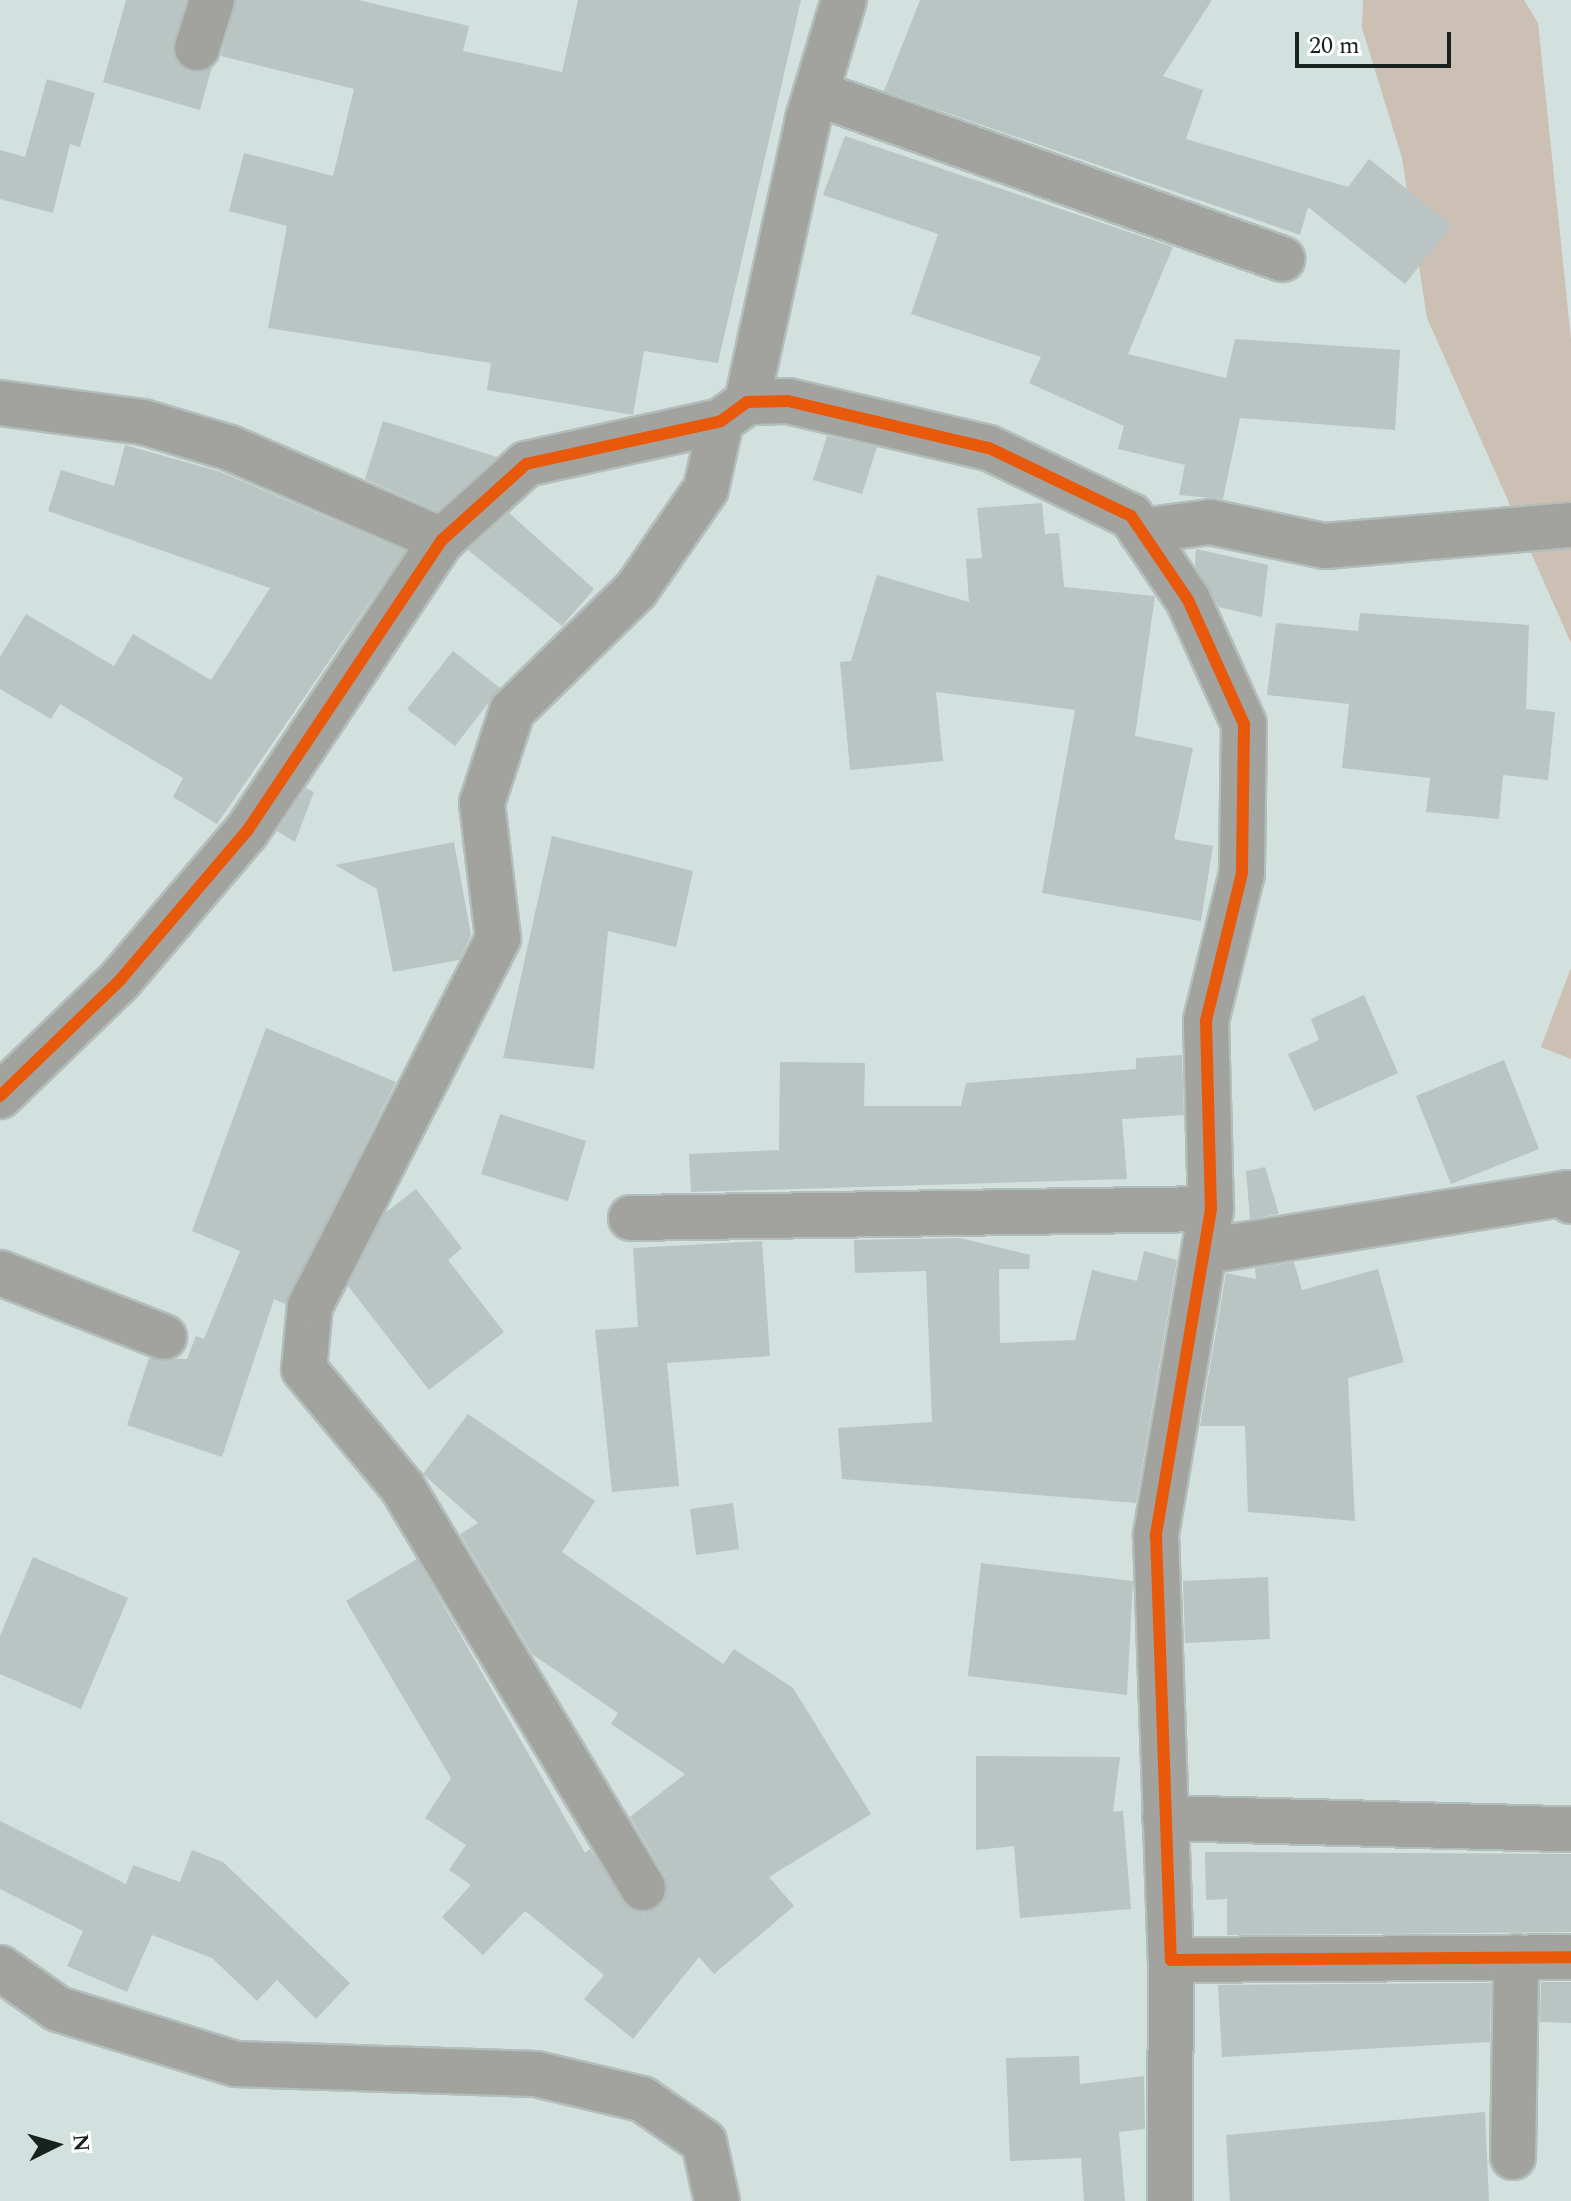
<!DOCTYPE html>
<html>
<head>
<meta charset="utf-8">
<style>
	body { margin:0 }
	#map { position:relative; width:1571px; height:2201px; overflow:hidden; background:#d3e1de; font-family:Spectral,serif }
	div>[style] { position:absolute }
	.forest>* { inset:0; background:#ccbfb3 }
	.building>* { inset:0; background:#bac4c2 }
	.roads { filter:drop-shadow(2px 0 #b2bebb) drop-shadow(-2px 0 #b2bebb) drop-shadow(0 2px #b2bebb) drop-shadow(0 -2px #b2bebb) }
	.street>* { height:44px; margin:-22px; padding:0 22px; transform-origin:22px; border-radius:22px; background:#a2a29f }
	.cycleway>* { height:12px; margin:-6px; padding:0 6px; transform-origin:6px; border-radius:6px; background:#e8590c }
	span { translate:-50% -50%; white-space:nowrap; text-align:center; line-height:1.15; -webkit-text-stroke:8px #fff; paint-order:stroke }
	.north { position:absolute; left:16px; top:2105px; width:80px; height:80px; -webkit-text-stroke:6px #fff; paint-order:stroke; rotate:85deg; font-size:22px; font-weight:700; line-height:32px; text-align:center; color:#18221f }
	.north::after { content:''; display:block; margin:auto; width:28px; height:36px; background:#18221f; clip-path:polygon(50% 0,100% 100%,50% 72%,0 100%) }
	.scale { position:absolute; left:1295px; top:32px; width:156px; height:36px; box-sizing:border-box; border:4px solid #18221f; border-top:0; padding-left:10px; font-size:24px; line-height:28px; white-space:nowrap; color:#18221f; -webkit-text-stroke:6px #fff; paint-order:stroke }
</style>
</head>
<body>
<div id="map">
	<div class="forest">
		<div style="clip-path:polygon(1363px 0,1524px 0,1538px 23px,1571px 339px,1571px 643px,1427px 318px,1402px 158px,1362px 28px)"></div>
		<div style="clip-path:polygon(1571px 968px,1571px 1059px,1541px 1047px)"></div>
	</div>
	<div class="building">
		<div style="clip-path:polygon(126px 0,186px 0,173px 53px,189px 72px,212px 67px,200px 110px,103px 82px)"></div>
		<div style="clip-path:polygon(236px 0,358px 0,469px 26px,463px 51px,562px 72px,578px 0,801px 0,718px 363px,644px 351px,633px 415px,487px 390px,491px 363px,268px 328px,287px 226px,229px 211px,244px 153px,333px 176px,354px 89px,221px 56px)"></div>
		<div style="clip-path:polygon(920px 0,1212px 0,1163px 76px,1203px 90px,1186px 139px,1348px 187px,1369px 159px,1452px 225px,1405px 284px,1308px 207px,1300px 235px,884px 91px)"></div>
		<div style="clip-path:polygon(47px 79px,95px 93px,80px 147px,70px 144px,53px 213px,0 199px,0 150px,25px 157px)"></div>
		<div style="clip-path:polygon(845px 136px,1173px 247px,1128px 354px,1226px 378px,1235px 339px,1400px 350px,1395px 430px,1240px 418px,1223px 499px,1179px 495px,1185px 465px,1118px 449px,1124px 426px,1029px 383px,1041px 357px,911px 314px,938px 234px,823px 195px)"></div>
		<div style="clip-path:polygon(383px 421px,497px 457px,437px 511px,365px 479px)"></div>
		<div style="clip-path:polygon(827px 436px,877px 447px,862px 494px,813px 480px)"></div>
		<div style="clip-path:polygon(125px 445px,221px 472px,405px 551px,217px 824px,173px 797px,183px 778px,60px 704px,51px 719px,0 689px,0 657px,26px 614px,114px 666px,133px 634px,211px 680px,270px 588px,48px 511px,61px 470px,114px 486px)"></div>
		<div style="clip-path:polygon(1042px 503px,1045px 534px,1059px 533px,1064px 587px,1155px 596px,1135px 736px,1193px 748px,1174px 839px,1213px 846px,1201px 921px,1042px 893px,1075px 710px,936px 692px,943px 761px,850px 770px,840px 662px,851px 661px,877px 575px,969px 602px,966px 559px,982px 558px,977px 508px)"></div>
		<div style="clip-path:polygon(509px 513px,594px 589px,562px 626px,468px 550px)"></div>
		<div style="clip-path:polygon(1196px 549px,1268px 565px,1262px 617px,1219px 607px,1195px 565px)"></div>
		<div style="clip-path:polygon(1360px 613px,1529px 625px,1526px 709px,1555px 712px,1548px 780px,1503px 775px,1499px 819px,1426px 812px,1430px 778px,1342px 768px,1349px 704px,1267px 695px,1276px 623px,1358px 631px)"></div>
		<div style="clip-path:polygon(453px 651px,500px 688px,455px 746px,407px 709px)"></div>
		<div style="clip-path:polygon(306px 788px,314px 792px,295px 842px,277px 831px)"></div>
		<div style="clip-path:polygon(552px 836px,693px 871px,676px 947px,608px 931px,594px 1069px,503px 1058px)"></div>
		<div style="clip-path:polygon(454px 842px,471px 935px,459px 960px,393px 972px,377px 889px,335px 865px)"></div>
		<div style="clip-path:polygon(1364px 995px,1398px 1073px,1314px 1111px,1288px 1054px,1319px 1040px,1311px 1019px)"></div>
		<div style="clip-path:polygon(266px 1028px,396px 1082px,285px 1304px,274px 1299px,222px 1457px,127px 1425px,149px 1358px,187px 1359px,196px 1336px,204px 1339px,240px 1251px,192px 1231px)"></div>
		<div style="clip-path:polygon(1182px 1055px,1184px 1115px,1122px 1119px,1127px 1179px,691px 1192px,689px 1154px,779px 1150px,780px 1062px,865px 1063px,864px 1106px,961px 1106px,966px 1083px,1136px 1069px,1136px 1058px)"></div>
		<div style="clip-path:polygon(1504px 1060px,1539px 1149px,1451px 1184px,1416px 1096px)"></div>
		<div style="clip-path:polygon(500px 1114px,586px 1141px,568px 1201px,481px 1174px)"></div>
		<div style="clip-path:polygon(1265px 1167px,1279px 1214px,1250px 1219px,1246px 1171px)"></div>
		<div style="clip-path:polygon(416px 1189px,462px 1248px,448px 1260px,504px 1332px,429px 1390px,348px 1286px,385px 1213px)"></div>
		<div style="clip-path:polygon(960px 1238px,1030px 1255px,1029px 1269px,999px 1269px,1000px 1343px,1075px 1340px,1092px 1270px,1137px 1281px,1144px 1251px,1177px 1260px,1136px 1503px,842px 1479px,838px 1428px,932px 1422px,926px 1271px,855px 1273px,854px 1240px)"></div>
		<div style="clip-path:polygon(762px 1241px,770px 1356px,667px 1363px,679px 1486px,612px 1492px,595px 1330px,638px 1327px,633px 1248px)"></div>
		<div style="clip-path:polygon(1294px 1262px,1302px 1290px,1378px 1269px,1404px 1362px,1348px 1378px,1355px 1521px,1248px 1512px,1245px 1426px,1200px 1426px,1226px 1273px,1256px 1279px,1255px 1268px)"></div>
		<div style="clip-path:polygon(468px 1414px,595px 1501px,562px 1552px,723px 1664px,734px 1649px,793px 1688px,871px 1814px,769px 1877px,794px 1906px,714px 1974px,699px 1957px,633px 2039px,584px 1999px,604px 1975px,525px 1911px,483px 1955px,442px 1917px,471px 1885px,449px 1870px,466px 1845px,425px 1818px,451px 1778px,346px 1601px,417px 1559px,585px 1853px,590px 1849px,630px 1909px,644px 1913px,664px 1901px,665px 1876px,630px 1817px,685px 1774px,611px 1724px,618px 1713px,532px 1654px,460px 1534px,478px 1523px,423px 1474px)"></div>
		<div style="clip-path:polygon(733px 1503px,739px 1549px,696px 1555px,690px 1509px)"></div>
		<div style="clip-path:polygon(33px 1557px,128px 1598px,81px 1709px,0 1674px,0 1636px)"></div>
		<div style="clip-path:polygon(981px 1563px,1133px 1581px,1127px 1695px,968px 1676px)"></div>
		<div style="clip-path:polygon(1268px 1577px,1270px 1639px,1185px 1643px,1183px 1581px)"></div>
		<div style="clip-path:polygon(976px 1756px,1120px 1757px,1113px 1812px,1123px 1811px,1131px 1909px,1020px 1918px,1014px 1846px,976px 1850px)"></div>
		<div style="clip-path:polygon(0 1821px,126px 1884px,133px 1865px,180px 1882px,192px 1850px,223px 1862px,350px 1983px,316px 2019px,277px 1980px,257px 2001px,212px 1958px,152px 1935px,127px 1992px,67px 1966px,83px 1931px,0 1889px)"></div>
		<div style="clip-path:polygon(1205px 1852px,1571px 1854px,1571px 1932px,1227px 1935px,1227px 1899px,1206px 1900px)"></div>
		<div style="clip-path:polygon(1541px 1982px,1571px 1982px,1571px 2023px,1540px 2022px)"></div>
		<div style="clip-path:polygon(1491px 1983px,1490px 2042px,1222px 2057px,1218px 1985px)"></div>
		<div style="clip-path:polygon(1079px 2056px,1080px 2084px,1144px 2076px,1145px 2129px,1119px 2132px,1125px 2201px,1084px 2201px,1081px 2158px,1010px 2161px,1006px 2058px)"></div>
		<div style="clip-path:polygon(1485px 2112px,1489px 2201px,1230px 2201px,1226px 2135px)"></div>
	</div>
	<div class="roads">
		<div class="street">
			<div style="left:197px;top:48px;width:50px;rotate:-72.6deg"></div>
			<div style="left:816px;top:93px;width:495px;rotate:19.6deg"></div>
			<div style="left:747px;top:402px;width:289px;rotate:-77.8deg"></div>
			<div style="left:808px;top:119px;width:124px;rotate:-73.2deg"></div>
			<div style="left:0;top:403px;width:144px;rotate:7.6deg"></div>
			<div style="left:143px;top:422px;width:91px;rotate:16.6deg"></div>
			<div style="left:230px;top:448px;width:231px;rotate:23.5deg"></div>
			<div style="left:1141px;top:531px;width:70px;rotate:-7.4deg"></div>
			<div style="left:1210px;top:522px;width:117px;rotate:11.8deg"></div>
			<div style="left:1325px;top:546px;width:247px;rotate:-4.9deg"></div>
			<div style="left:0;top:1096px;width:167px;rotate:-44deg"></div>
			<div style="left:120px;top:980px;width:196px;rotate:-49.6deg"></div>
			<div style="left:247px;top:831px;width:350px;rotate:-56.2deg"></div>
			<div style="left:442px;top:540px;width:113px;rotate:-42.1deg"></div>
			<div style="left:526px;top:464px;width:200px;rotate:-12.4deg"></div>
			<div style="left:721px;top:421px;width:32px;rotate:-36deg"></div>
			<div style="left:747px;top:402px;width:41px;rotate:-1.4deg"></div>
			<div style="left:788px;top:401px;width:206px;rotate:13.2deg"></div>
			<div style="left:989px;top:448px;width:157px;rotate:25.6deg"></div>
			<div style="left:1131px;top:516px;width:102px;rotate:55.8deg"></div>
			<div style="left:1188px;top:600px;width:136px;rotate:65.7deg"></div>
			<div style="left:1244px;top:724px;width:149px;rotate:90.8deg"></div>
			<div style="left:1242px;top:873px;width:152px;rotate:103.7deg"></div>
			<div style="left:1206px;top:1021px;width:188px;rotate:88.5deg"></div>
			<div style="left:1211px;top:1209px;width:331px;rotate:99.6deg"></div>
			<div style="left:1156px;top:1535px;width:425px;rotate:88deg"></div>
			<div style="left:1171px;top:1960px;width:400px;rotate:-0.4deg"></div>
			<div style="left:631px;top:1218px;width:580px;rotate:-0.89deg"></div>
			<div style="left:1206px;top:1251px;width:366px;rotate:-9.1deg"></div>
			<div style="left:1567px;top:1193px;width:9px;rotate:63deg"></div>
			<div style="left:0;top:1273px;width:176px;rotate:21.3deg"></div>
			<div style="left:1165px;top:1818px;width:406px;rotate:1.6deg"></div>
			<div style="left:643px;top:1888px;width:466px;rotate:-121deg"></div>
			<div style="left:403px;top:1488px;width:155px;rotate:-129.8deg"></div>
			<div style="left:304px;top:1369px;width:63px;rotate:-84.6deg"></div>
			<div style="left:310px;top:1306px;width:413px;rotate:-62.9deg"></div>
			<div style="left:498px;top:938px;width:136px;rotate:-96.8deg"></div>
			<div style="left:482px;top:803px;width:97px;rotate:-71.9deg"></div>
			<div style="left:512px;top:711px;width:173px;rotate:-44.3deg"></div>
			<div style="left:636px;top:590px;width:123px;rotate:-55.3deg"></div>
			<div style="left:706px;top:489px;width:70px;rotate:-77.6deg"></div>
			<div style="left:0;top:1968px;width:71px;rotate:35.3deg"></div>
			<div style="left:58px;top:2009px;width:186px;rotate:17.2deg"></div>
			<div style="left:236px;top:2064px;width:300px;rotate:1.9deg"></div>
			<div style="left:536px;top:2074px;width:109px;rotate:13.3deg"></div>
			<div style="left:642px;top:2099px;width:75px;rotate:34.7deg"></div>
			<div style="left:704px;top:2142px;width:60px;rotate:77.6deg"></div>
			<div style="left:1513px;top:2157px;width:200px;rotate:-89.1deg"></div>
			<div style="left:1170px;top:2201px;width:241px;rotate:-89.8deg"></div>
		</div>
	</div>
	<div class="cycleway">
		<div style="left:0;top:1096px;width:167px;rotate:-44deg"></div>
		<div style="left:120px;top:980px;width:196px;rotate:-49.6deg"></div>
		<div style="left:247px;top:831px;width:350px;rotate:-56.2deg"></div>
		<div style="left:442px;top:540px;width:113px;rotate:-42.1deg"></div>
		<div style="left:526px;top:464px;width:200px;rotate:-12.4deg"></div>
		<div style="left:721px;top:421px;width:32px;rotate:-36deg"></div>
		<div style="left:747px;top:402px;width:41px;rotate:-1.4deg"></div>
		<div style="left:788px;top:401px;width:206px;rotate:13.2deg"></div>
		<div style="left:989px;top:448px;width:157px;rotate:25.6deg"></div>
		<div style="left:1131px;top:516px;width:102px;rotate:55.8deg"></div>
		<div style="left:1188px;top:600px;width:136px;rotate:65.7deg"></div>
		<div style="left:1244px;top:724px;width:149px;rotate:90.8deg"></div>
		<div style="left:1242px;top:873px;width:152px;rotate:103.7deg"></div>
		<div style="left:1206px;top:1021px;width:188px;rotate:88.5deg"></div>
		<div style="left:1211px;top:1209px;width:331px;rotate:99.6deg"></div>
		<div style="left:1156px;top:1535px;width:425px;rotate:88deg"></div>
		<div style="left:1171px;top:1960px;width:400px;rotate:-0.4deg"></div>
	</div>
	<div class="north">N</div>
	<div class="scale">20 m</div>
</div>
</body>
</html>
